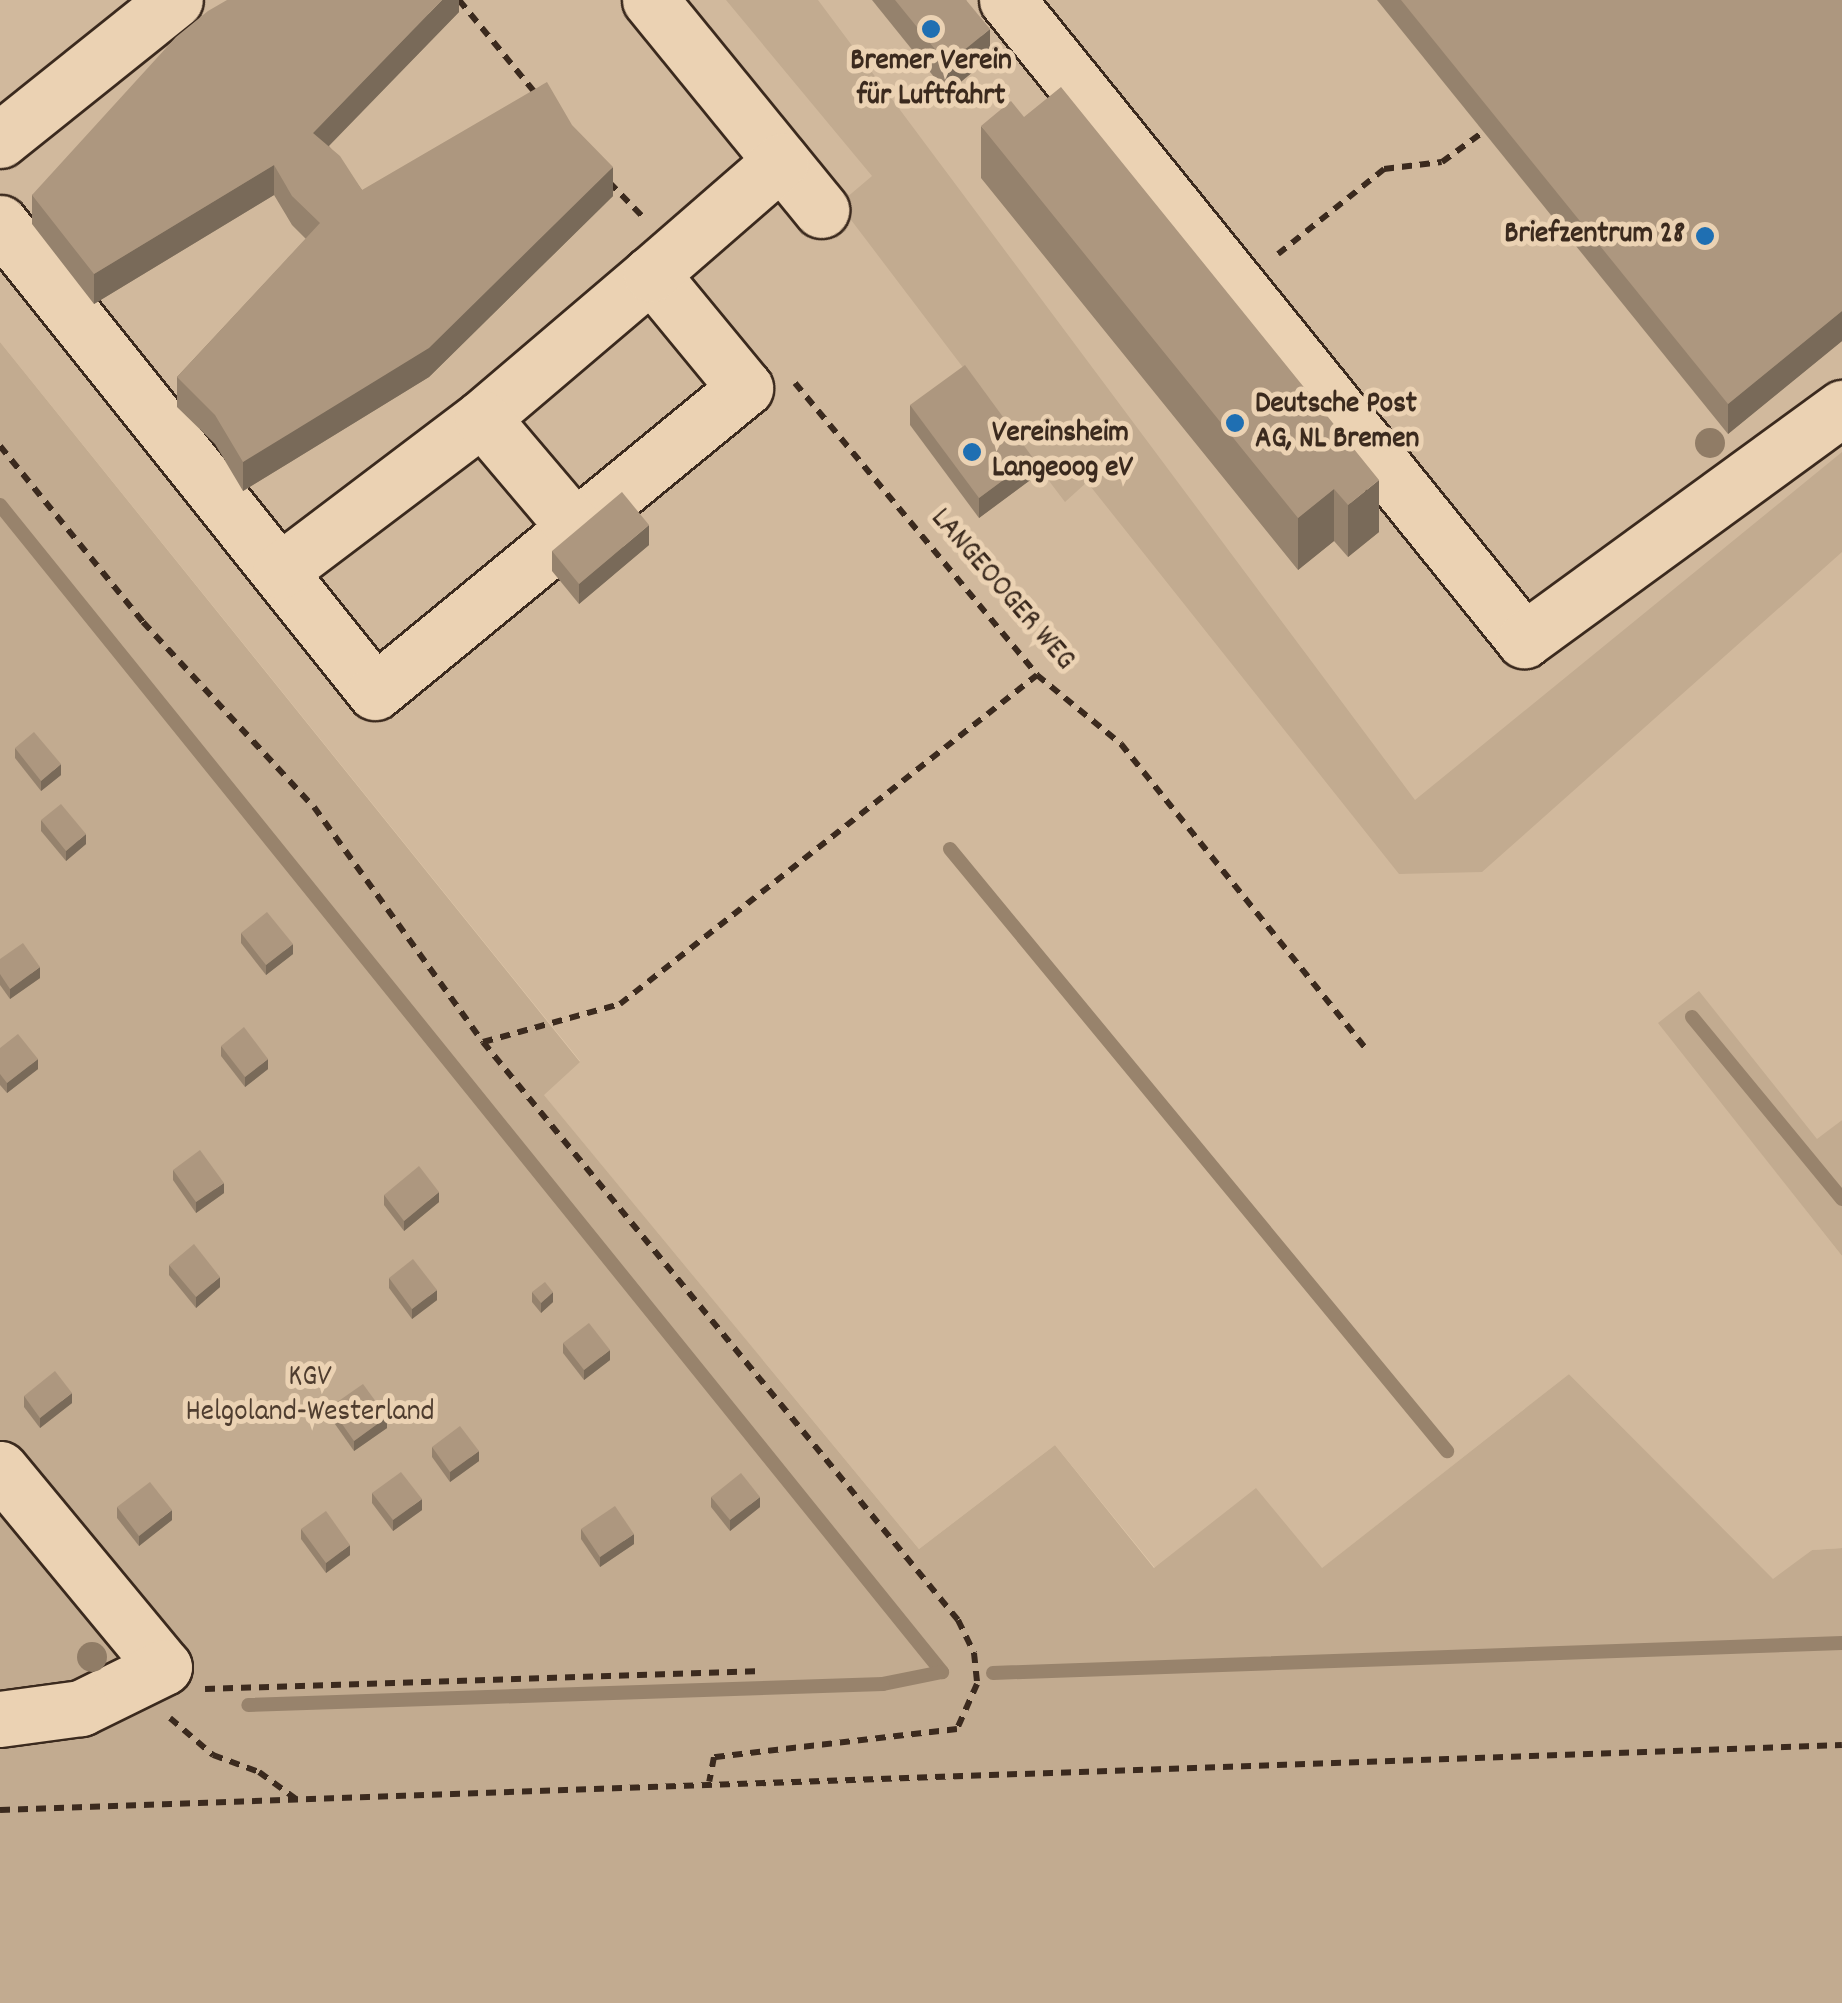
<!DOCTYPE html>
<html>
<head>
<meta charset="utf-8">
<style>
	body { margin:0 }
	#map { position:relative; width:1842px; height:2003px; overflow:hidden; background:#e0c8aa; font-family:Dekko,sans-serif }
	div>[style] { position:absolute }
	.built>* { inset:0; background:#d1b99d }
	.green>* { inset:0; background:#c2ab90 }
	.stream>* { height:14px; margin:-7px; padding:0 7px; transform-origin:7px; border-radius:7px; background:#98836c }
	.path>* { height:6px; margin-top:-3px; transform-origin:0; background:repeating-linear-gradient(90deg,#3b2a1e 0 10px,transparent 0 18px) }
	.roads { filter:drop-shadow(2px 0 #3b2a1e) drop-shadow(-2px 0 #3b2a1e) drop-shadow(0 2px #3b2a1e) drop-shadow(0 -2px #3b2a1e) }
	.minor>* { height:55px; margin:-27.5px; padding:0 27.5px; transform-origin:27.5px; border-radius:27.5px; background:#ebd2b3 }
	.trees>* { width:30px; height:30px; margin:-15px; border-radius:50%; background:#907c66 }
	.wall>* { inset:0; background:#95826d }
	.shaded-wall>* { inset:0; background:#796a59 }
	.building>* { inset:0; background:#ad977f }
	.dots>* { width:28px; height:28px; translate:-50% -50%; box-sizing:border-box; border:5px solid #ebd2b3; border-radius:50% }
	span { translate:-50% -50%; white-space:nowrap; text-align:center; line-height:1.15; -webkit-text-stroke:10px #ebd2b3; paint-order:stroke }
	.poi-label { font-size:30px; color:#3b2a1e; font-weight:700 }
	.right { translate:-100% -50%; text-align:right }
	.left { translate:0 -50%; text-align:left }
	.street-label { font-size:30px; color:#3b2a1e }
	.park-label { font-size:30px; color:#4f3d2f }
</style>
</head>
<body>
<div id="map">
	<div class="built">
		<div style="clip-path:polygon(0 0,1842px 0,1842px 1120px,1817px 1140px,1699px 992px,1659px 1023px,1842px 1256px,1842px 1548px,1812px 1550px,1773px 1580px,1569px 1374px,1321px 1569px,1155px 1568px,1055px 1445px,919px 1549px,543px 1094px,580px 1061px,0 342px)"></div>
	</div>
	<div class="green">
		<div style="clip-path:polygon(726px 0,818px 0,1415px 800px,1842px 452px,1842px 552px,1482px 872px,1399px 874px,1087px 482px,1065px 502px,839px 204px,872px 176px)"></div>
		<div style="clip-path:polygon(0 342px,580px 1062px,544px 1095px,919px 1549px,1055px 1445px,1154px 1568px,1256px 1488px,1322px 1568px,1569px 1374px,1773px 1579px,1812px 1550px,1842px 1548px,1842px 2003px,0 2003px)"></div>
		<div style="clip-path:polygon(1699px 991px,1817px 1139px,1842px 1120px,1842px 1256px,1658px 1023px)"></div>
	</div>
	<div class="stream">
		<div style="left:0;top:505px;width:1500px;rotate:51.09deg"></div>
		<div style="left:942px;top:1672px;width:60px;rotate:168.5deg"></div>
		<div style="left:883px;top:1684px;width:635px;rotate:178.11deg"></div>
		<div style="left:950px;top:849px;width:781px;rotate:50.46deg"></div>
		<div style="left:1692px;top:1017px;width:236px;rotate:50.5deg"></div>
		<div style="left:993px;top:1673px;width:850px;rotate:-2.02deg"></div>
	</div>
	<div class="path">
		<div style="left:459px;top:0;width:123px;rotate:50.6deg"></div>
		<div style="left:609px;top:182px;width:47px;rotate:45.9deg"></div>
		<div style="left:1278px;top:254px;width:136px;rotate:-38.7deg"></div>
		<div style="left:1384px;top:169px;width:58px;rotate:-6.9deg"></div>
		<div style="left:1442px;top:162px;width:51px;rotate:-36.2deg"></div>
		<div style="left:795px;top:383px;width:379px;rotate:50.3deg"></div>
		<div style="left:1037px;top:675px;width:109px;rotate:39.4deg"></div>
		<div style="left:1121px;top:744px;width:394px;rotate:51.2deg"></div>
		<div style="left:0;top:446px;width:227px;rotate:50.9deg"></div>
		<div style="left:143px;top:622px;width:252px;rotate:47.3deg"></div>
		<div style="left:314px;top:807px;width:289px;rotate:54.3deg"></div>
		<div style="left:483px;top:1042px;width:748px;rotate:50.59deg"></div>
		<div style="left:958px;top:1620px;width:37px;rotate:64deg"></div>
		<div style="left:974px;top:1653px;width:31px;rotate:84deg"></div>
		<div style="left:977px;top:1684px;width:49px;rotate:114deg"></div>
		<div style="left:957px;top:1729px;width:245px;rotate:173.4deg"></div>
		<div style="left:714px;top:1757px;width:25px;rotate:101deg"></div>
		<div style="left:483px;top:1042px;width:142px;rotate:-15.5deg"></div>
		<div style="left:620px;top:1004px;width:531px;rotate:-38.27deg"></div>
		<div style="left:205px;top:1689px;width:558px;rotate:-1.85deg"></div>
		<div style="left:170px;top:1718px;width:57px;rotate:40.7deg"></div>
		<div style="left:213px;top:1755px;width:49px;rotate:20.3deg"></div>
		<div style="left:259px;top:1772px;width:46px;rotate:36.1deg"></div>
		<div style="left:0;top:1810px;width:1843px;rotate:-2.02deg"></div>
	</div>
	<div class="roads">
		<div class="minor">
			<div style="left:650px;top:0;width:271px;rotate:50.8deg"></div>
			<div style="left:1007px;top:0;width:823px;rotate:51.07deg"></div>
			<div style="left:1524px;top:640px;width:394px;rotate:-36.1deg"></div>
			<div style="left:0;top:140px;width:224px;rotate:-38.7deg"></div>
			<div style="left:0;top:223px;width:600px;rotate:51.36deg"></div>
			<div style="left:375px;top:692px;width:479px;rotate:-39.4deg"></div>
			<div style="left:745px;top:388px;width:148px;rotate:-129.5deg"></div>
			<div style="left:651px;top:274px;width:222px;rotate:139.6deg"></div>
			<div style="left:482px;top:418px;width:253px;rotate:142.9deg"></div>
			<div style="left:651px;top:274px;width:172px;rotate:-41deg"></div>
			<div style="left:482px;top:418px;width:147px;rotate:49.7deg"></div>
			<div style="left:0;top:1469px;width:257px;rotate:50.4deg"></div>
			<div style="left:164px;top:1667px;width:93px;rotate:153.7deg"></div>
			<div style="left:81px;top:1708px;width:82px;rotate:172.3deg"></div>
		</div>
	</div>
	<div class="trees">
		<div style="left:1710px;top:443px"></div>
		<div style="left:92px;top:1657px"></div>
	</div>
	<div class="wall">
		<div style="clip-path:polygon(459px 0,459px 12px,329px 146px,362px 190px,613px 196px,429px 377px,243px 491px,215px 444px,177px 407px,177px 377px,306px 239px,292px 225px,274px 195px,94px 304px,32px 224px,32px 195px)"></div>
		<div style="clip-path:polygon(872px 0,966px 0,990px 58px,947px 93px)"></div>
		<div style="clip-path:polygon(1377px 0,1842px 0,1842px 341px,1728px 434px)"></div>
		<div style="clip-path:polygon(981px 126px,1379px 532px,1348px 557px,1334px 541px,1298px 570px,981px 178px)"></div>
		<div style="clip-path:polygon(910px 405px,1033px 478px,979px 518px,910px 425px)"></div>
		<div style="clip-path:polygon(649px 545px,579px 604px,552px 571px,552px 551px)"></div>
		<div style="clip-path:polygon(15px 748px,61px 775px,41px 791px,15px 758px)"></div>
		<div style="clip-path:polygon(41px 820px,86px 844px,66px 861px,41px 831px)"></div>
		<div style="clip-path:polygon(241px 933px,293px 954px,266px 975px,241px 943px)"></div>
		<div style="clip-path:polygon(0 959px,40px 978px,10px 999px,0 985px)"></div>
		<div style="clip-path:polygon(221px 1046px,268px 1069px,245px 1087px,221px 1056px)"></div>
		<div style="clip-path:polygon(0 1048px,38px 1069px,7px 1093px,0 1085px)"></div>
		<div style="clip-path:polygon(173px 1170px,224px 1193px,196px 1213px,173px 1180px)"></div>
		<div style="clip-path:polygon(384px 1195px,439px 1202px,404px 1231px,384px 1205px)"></div>
		<div style="clip-path:polygon(169px 1265px,220px 1287px,196px 1308px,169px 1275px)"></div>
		<div style="clip-path:polygon(389px 1278px,437px 1300px,412px 1319px,389px 1288px)"></div>
		<div style="clip-path:polygon(532px 1292px,553px 1302px,541px 1313px,532px 1302px)"></div>
		<div style="clip-path:polygon(563px 1343px,610px 1360px,584px 1380px,563px 1353px)"></div>
		<div style="clip-path:polygon(24px 1396px,72px 1403px,40px 1428px,24px 1407px)"></div>
		<div style="clip-path:polygon(330px 1407px,387px 1428px,354px 1451px,330px 1417px)"></div>
		<div style="clip-path:polygon(432px 1447px,479px 1461px,450px 1482px,432px 1457px)"></div>
		<div style="clip-path:polygon(372px 1493px,422px 1510px,393px 1531px,372px 1503px)"></div>
		<div style="clip-path:polygon(711px 1497px,760px 1507px,730px 1531px,711px 1507px)"></div>
		<div style="clip-path:polygon(117px 1507px,172px 1520px,139px 1546px,117px 1518px)"></div>
		<div style="clip-path:polygon(301px 1529px,350px 1555px,326px 1573px,301px 1539px)"></div>
		<div style="clip-path:polygon(581px 1529px,634px 1544px,600px 1567px,581px 1539px)"></div>
	</div>
	<div class="shaded-wall">
		<div style="clip-path:polygon(442px 0,459px 0,459px 12px,313px 162px,313px 133px)"></div>
		<div style="clip-path:polygon(990px 29px,990px 58px,947px 93px,947px 64px)"></div>
		<div style="clip-path:polygon(274px 165px,274px 195px,94px 304px,94px 274px)"></div>
		<div style="clip-path:polygon(613px 167px,613px 196px,429px 377px,243px 491px,243px 462px)"></div>
		<div style="clip-path:polygon(1842px 311px,1842px 341px,1728px 434px,1728px 404px)"></div>
		<div style="clip-path:polygon(1033px 458px,1033px 478px,979px 518px,979px 498px)"></div>
		<div style="clip-path:polygon(1379px 480px,1379px 532px,1348px 557px,1348px 505px)"></div>
		<div style="clip-path:polygon(1334px 489px,1334px 541px,1298px 570px,1298px 518px)"></div>
		<div style="clip-path:polygon(649px 525px,649px 545px,579px 604px,579px 584px)"></div>
		<div style="clip-path:polygon(61px 764px,61px 775px,41px 791px,41px 781px)"></div>
		<div style="clip-path:polygon(86px 834px,86px 844px,66px 861px,66px 851px)"></div>
		<div style="clip-path:polygon(293px 944px,293px 954px,266px 975px,266px 965px)"></div>
		<div style="clip-path:polygon(40px 967px,40px 978px,10px 999px,10px 989px)"></div>
		<div style="clip-path:polygon(38px 1059px,38px 1069px,7px 1093px,7px 1083px)"></div>
		<div style="clip-path:polygon(268px 1059px,268px 1069px,245px 1087px,245px 1077px)"></div>
		<div style="clip-path:polygon(224px 1183px,224px 1193px,196px 1213px,196px 1202px)"></div>
		<div style="clip-path:polygon(439px 1192px,439px 1202px,404px 1231px,404px 1221px)"></div>
		<div style="clip-path:polygon(220px 1277px,220px 1287px,196px 1308px,196px 1297px)"></div>
		<div style="clip-path:polygon(437px 1290px,437px 1300px,412px 1319px,412px 1309px)"></div>
		<div style="clip-path:polygon(553px 1292px,553px 1302px,541px 1313px,541px 1303px)"></div>
		<div style="clip-path:polygon(610px 1350px,610px 1360px,584px 1380px,584px 1370px)"></div>
		<div style="clip-path:polygon(72px 1393px,72px 1403px,40px 1428px,40px 1418px)"></div>
		<div style="clip-path:polygon(387px 1417px,387px 1428px,354px 1451px,354px 1441px)"></div>
		<div style="clip-path:polygon(479px 1451px,479px 1461px,450px 1482px,450px 1472px)"></div>
		<div style="clip-path:polygon(760px 1497px,760px 1507px,730px 1531px,730px 1520px)"></div>
		<div style="clip-path:polygon(422px 1499px,422px 1510px,393px 1531px,393px 1520px)"></div>
		<div style="clip-path:polygon(172px 1510px,172px 1520px,139px 1546px,139px 1536px)"></div>
		<div style="clip-path:polygon(634px 1534px,634px 1544px,600px 1567px,600px 1557px)"></div>
		<div style="clip-path:polygon(350px 1545px,350px 1555px,326px 1573px,326px 1563px)"></div>
	</div>
	<div class="building">
		<div style="clip-path:polygon(227px 0,442px 0,313px 133px,340px 156px,362px 190px,547px 82px,572px 125px,613px 167px,429px 348px,243px 462px,215px 415px,177px 377px,320px 223px,292px 196px,274px 165px,94px 274px,32px 195px,176px 37px,208px 11px)"></div>
		<div style="clip-path:polygon(895px 0,966px 0,990px 29px,947px 64px)"></div>
		<div style="clip-path:polygon(1401px 0,1842px 0,1842px 311px,1728px 404px)"></div>
		<div style="clip-path:polygon(1061px 87px,1379px 480px,1348px 505px,1334px 489px,1298px 518px,981px 126px,1011px 101px,1024px 117px)"></div>
		<div style="clip-path:polygon(965px 365px,1033px 458px,979px 498px,910px 405px)"></div>
		<div style="clip-path:polygon(622px 492px,649px 525px,579px 584px,552px 551px)"></div>
		<div style="clip-path:polygon(34px 732px,61px 764px,41px 781px,15px 748px)"></div>
		<div style="clip-path:polygon(61px 804px,86px 834px,66px 851px,41px 820px)"></div>
		<div style="clip-path:polygon(267px 912px,293px 944px,266px 965px,241px 933px)"></div>
		<div style="clip-path:polygon(23px 943px,40px 967px,10px 989px,0 974px,0 959px)"></div>
		<div style="clip-path:polygon(244px 1027px,268px 1059px,245px 1077px,221px 1046px)"></div>
		<div style="clip-path:polygon(18px 1034px,38px 1059px,7px 1083px,0 1074px,0 1048px)"></div>
		<div style="clip-path:polygon(200px 1150px,224px 1183px,196px 1202px,173px 1170px)"></div>
		<div style="clip-path:polygon(419px 1166px,439px 1192px,404px 1221px,384px 1195px)"></div>
		<div style="clip-path:polygon(194px 1244px,220px 1277px,196px 1297px,169px 1265px)"></div>
		<div style="clip-path:polygon(413px 1259px,437px 1290px,412px 1309px,389px 1278px)"></div>
		<div style="clip-path:polygon(545px 1282px,553px 1292px,541px 1303px,532px 1292px)"></div>
		<div style="clip-path:polygon(589px 1323px,610px 1350px,584px 1370px,563px 1343px)"></div>
		<div style="clip-path:polygon(55px 1371px,72px 1393px,40px 1418px,24px 1396px)"></div>
		<div style="clip-path:polygon(363px 1384px,387px 1417px,354px 1441px,330px 1407px)"></div>
		<div style="clip-path:polygon(460px 1426px,479px 1451px,450px 1472px,432px 1447px)"></div>
		<div style="clip-path:polygon(401px 1472px,422px 1499px,393px 1520px,372px 1493px)"></div>
		<div style="clip-path:polygon(741px 1473px,760px 1497px,730px 1520px,711px 1497px)"></div>
		<div style="clip-path:polygon(150px 1482px,172px 1510px,139px 1536px,117px 1507px)"></div>
		<div style="clip-path:polygon(615px 1506px,634px 1534px,600px 1557px,581px 1529px)"></div>
		<div style="clip-path:polygon(326px 1511px,350px 1545px,326px 1563px,301px 1529px)"></div>
	</div>
	<div class="dots">
		<div style="left:931px;top:29px;background:#1f6fb2"></div>
		<div style="left:1705px;top:236px;background:#1f6fb2"></div>
		<div style="left:1235px;top:423px;background:#1f6fb2"></div>
		<div style="left:972px;top:452px;background:#1f6fb2"></div>
	</div>
	<div class="poi-label">
		<span style="left:931px;top:80px">Bremer Verein<br>für Luftfahrt</span>
		<span class="right" style="left:1685px;top:236px">Briefzentrum 28</span>
		<span class="left" style="left:1255px;top:423px">Deutsche Post<br>AG, NL Bremen</span>
		<span class="left" style="left:992px;top:452px">Vereinsheim<br>Langeoog eV</span>
	</div>
	<div class="street-label">
		<span style="left:1001px;top:591px;rotate:49deg">LANGEOOGER WEG</span>
	</div>
	<div class="park-label">
		<span style="left:310px;top:1396px">KGV<br>Helgoland-Westerland</span>
	</div>
</div>
</body>
</html>
